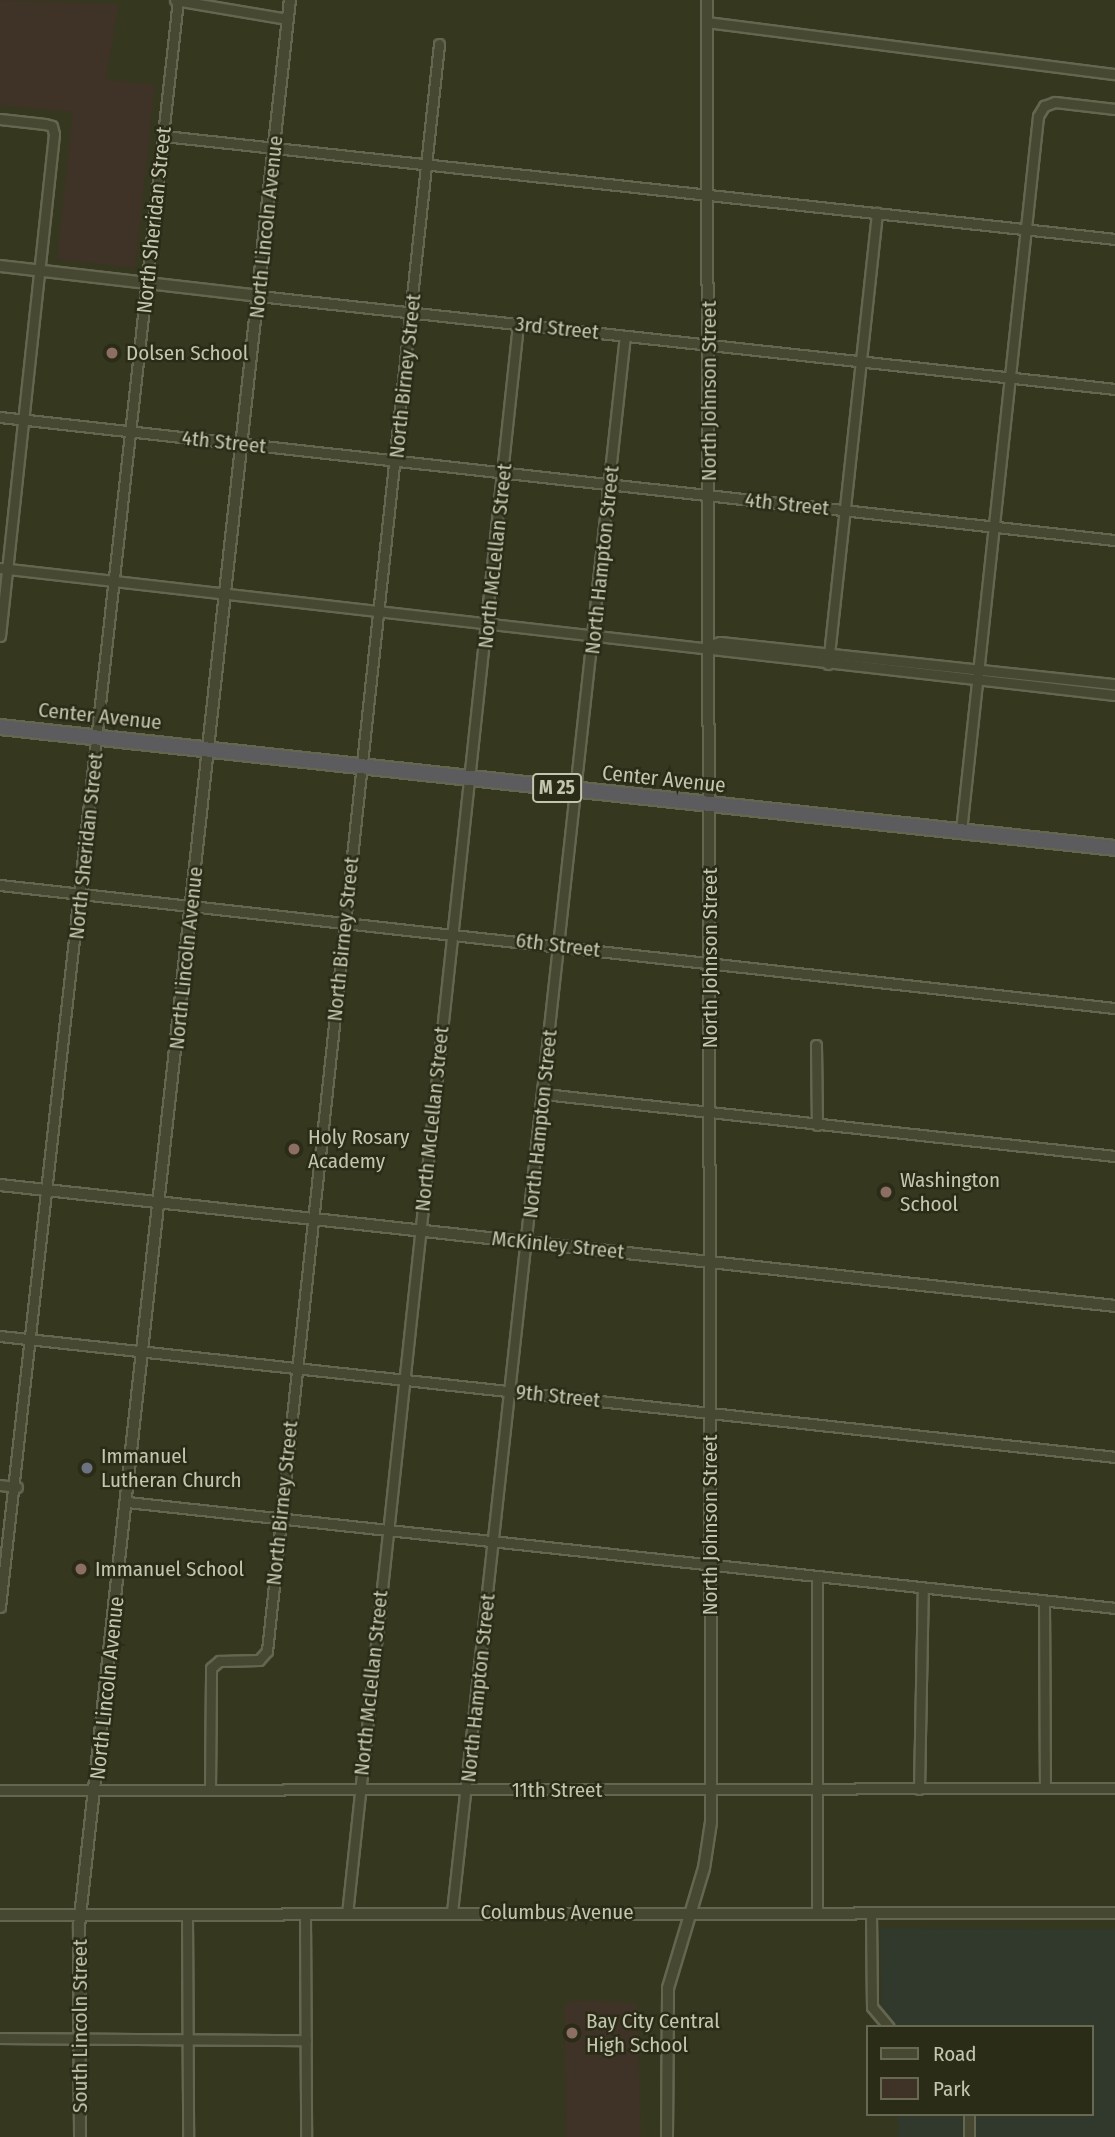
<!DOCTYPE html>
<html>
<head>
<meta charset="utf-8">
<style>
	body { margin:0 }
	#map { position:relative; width:1115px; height:2137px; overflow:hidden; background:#36371f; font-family:"Fira Sans Condensed",sans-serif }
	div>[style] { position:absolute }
	.medical>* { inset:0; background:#30392b }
	.green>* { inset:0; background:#3f3226 }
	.roads { filter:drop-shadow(2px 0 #646650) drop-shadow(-2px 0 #646650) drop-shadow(0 2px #646650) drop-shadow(0 -2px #646650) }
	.minor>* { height:9px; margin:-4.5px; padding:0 4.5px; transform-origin:4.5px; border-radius:4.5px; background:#474832 }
	.tertiary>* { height:10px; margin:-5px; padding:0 5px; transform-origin:5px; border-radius:5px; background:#474832 }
	.trunk>* { height:14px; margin:-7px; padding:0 7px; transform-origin:7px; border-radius:7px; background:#5c5c5f }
	.dots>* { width:19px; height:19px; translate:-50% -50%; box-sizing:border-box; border:4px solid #2b2c18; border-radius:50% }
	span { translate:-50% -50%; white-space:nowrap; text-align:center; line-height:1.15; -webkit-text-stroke:5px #2b2c18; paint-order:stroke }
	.shield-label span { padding:2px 5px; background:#2b2c18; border:2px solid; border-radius:5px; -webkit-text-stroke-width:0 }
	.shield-label { font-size:19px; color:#c3c5ac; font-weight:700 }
	.street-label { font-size:21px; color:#c3c5ac }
	.poi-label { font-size:21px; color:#c3c5ac }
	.left { translate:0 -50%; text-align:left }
	.legend { position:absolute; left:866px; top:2025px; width:228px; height:91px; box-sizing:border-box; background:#2b2c18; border:2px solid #686953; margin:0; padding:9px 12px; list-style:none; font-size:21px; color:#c3c5ac }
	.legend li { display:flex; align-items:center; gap:14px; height:35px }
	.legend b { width:35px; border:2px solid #686953 }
</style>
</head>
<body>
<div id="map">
	<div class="medical">
		<div style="clip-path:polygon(880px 1928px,1115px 1929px,1115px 2137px,898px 2137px,898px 2114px,1092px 2114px,1092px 2027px,896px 2027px,882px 2011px)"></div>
	</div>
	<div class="green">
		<div style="clip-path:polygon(0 0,119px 4px,106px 79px,155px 85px,135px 268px,57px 259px,73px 112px,0 105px)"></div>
		<div style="clip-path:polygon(580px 2000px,637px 2003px,641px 2137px,566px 2137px,564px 2004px)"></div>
	</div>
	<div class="roads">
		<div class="minor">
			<div style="left:175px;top:0;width:114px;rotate:9.6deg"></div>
			<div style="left:707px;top:22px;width:411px;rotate:7.3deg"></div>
			<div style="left:0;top:119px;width:45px;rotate:6.3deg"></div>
			<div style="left:45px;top:124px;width:7px;rotate:16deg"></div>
			<div style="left:52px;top:126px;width:8px;rotate:76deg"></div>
			<div style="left:54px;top:134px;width:505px;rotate:96.14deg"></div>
			<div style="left:164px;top:136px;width:957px;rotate:6.18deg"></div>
			<div style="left:259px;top:296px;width:861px;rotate:6.2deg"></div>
			<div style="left:0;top:417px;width:1122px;rotate:6.3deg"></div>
			<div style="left:0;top:568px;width:1122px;rotate:6.5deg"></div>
			<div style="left:707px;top:646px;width:14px;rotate:-17deg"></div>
			<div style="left:720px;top:642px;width:397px;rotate:6.1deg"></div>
			<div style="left:828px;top:664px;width:454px;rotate:-83.8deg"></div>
			<div style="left:961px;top:831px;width:719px;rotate:-83.85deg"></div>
			<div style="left:1038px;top:116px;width:12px;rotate:-59deg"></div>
			<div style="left:1044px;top:106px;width:12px;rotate:-20deg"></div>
			<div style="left:1055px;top:102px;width:60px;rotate:6.7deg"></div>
			<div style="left:0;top:885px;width:1122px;rotate:6.3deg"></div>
			<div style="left:816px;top:1045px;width:80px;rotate:89.3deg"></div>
			<div style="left:544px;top:1094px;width:574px;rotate:6.2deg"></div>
			<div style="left:0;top:1336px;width:1122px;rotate:6.19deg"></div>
			<div style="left:0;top:1485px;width:17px;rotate:7deg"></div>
			<div style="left:127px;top:1502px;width:994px;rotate:6.12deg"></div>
			<div style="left:817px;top:1577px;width:336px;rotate:90deg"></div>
			<div style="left:1044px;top:1601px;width:187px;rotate:89.7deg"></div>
			<div style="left:0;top:1607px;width:1616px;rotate:-83.68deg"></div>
			<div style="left:919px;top:1789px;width:200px;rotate:-88.9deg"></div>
			<div style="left:0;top:1790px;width:1115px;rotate:-0.1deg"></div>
			<div style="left:210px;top:1790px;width:122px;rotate:-89.5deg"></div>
			<div style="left:211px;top:1668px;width:11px;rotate:-41deg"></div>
			<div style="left:219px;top:1661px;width:40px;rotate:-1.4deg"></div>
			<div style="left:259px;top:1660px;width:12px;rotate:-48deg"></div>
			<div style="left:267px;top:1651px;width:1616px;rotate:-83.89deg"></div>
			<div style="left:452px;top:1912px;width:1585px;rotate:-83.74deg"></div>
			<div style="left:871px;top:1913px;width:94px;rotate:89.4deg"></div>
			<div style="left:872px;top:2007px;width:26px;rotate:50deg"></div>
			<div style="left:187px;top:1914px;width:223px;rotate:89.7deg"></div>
			<div style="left:305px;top:1914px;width:223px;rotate:89.7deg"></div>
			<div style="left:347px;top:1914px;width:1599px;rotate:-83.86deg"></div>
			<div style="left:0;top:2038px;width:306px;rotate:0.4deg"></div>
			<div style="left:969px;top:2114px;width:23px;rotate:90deg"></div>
		</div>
		<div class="tertiary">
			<div style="left:0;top:266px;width:261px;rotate:6.6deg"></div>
			<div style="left:0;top:1185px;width:1122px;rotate:6.19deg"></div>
			<div style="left:0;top:1915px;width:1115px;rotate:-0.1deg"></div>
			<div style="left:80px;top:2137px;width:211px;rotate:-90.3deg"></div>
			<div style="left:79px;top:1926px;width:1938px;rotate:-83.75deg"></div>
			<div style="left:667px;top:2137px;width:149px;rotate:-89.6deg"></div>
			<div style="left:668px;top:1988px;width:125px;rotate:-73.3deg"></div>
			<div style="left:704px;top:1868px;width:47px;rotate:-81.3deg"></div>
			<div style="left:711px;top:1822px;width:1822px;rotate:-90.13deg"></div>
		</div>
		<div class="trunk">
			<div style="left:0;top:727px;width:1122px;rotate:6.19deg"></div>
		</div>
	</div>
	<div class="dots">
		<div style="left:112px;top:353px;background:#8d6e63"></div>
		<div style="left:294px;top:1149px;background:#8d6e63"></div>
		<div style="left:886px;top:1192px;background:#8d6e63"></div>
		<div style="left:87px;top:1468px;background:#6b7280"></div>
		<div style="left:81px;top:1569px;background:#8d6e63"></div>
		<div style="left:572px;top:2033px;background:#8d6e63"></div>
	</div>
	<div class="shield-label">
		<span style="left:557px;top:788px">M 25</span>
	</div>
	<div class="street-label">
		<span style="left:154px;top:220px;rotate:-84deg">North Sheridan Street</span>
		<span style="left:266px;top:227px;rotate:-84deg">North Lincoln Avenue</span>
		<span style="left:557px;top:328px;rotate:6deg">3rd Street</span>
		<span style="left:405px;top:376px;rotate:-84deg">North Birney Street</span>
		<span style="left:709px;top:391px;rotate:-90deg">North Johnson Street</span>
		<span style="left:224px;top:442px;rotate:6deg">4th Street</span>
		<span style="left:787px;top:504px;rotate:6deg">4th Street</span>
		<span style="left:495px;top:556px;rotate:-84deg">North McLellan Street</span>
		<span style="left:602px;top:560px;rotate:-84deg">North Hampton Street</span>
		<span style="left:100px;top:716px;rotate:6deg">Center Avenue</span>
		<span style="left:664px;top:779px;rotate:6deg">Center Avenue</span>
		<span style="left:86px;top:846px;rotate:-84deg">North Sheridan Street</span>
		<span style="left:343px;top:939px;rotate:-84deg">North Birney Street</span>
		<span style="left:558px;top:945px;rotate:7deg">6th Street</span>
		<span style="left:186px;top:958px;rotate:-84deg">North Lincoln Avenue</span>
		<span style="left:710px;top:958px;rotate:-90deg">North Johnson Street</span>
		<span style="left:432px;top:1119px;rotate:-84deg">North McLellan Street</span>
		<span style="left:540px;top:1124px;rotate:-84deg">North Hampton Street</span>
		<span style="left:558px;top:1245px;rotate:6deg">McKinley Street</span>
		<span style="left:558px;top:1396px;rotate:6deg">9th Street</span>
		<span style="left:282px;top:1503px;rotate:-84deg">North Birney Street</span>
		<span style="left:710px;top:1525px;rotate:-90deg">North Johnson Street</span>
		<span style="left:371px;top:1683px;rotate:-84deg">North McLellan Street</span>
		<span style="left:107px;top:1688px;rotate:-84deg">North Lincoln Avenue</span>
		<span style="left:478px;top:1688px;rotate:-84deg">North Hampton Street</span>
		<span style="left:557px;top:1790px">11th Street</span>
		<span style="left:557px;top:1912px">Columbus Avenue</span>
		<span style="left:80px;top:2026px;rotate:-90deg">South Lincoln Street</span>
	</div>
	<div class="poi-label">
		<span class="left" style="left:126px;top:353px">Dolsen School</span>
		<span class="left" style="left:308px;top:1149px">Holy Rosary<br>Academy</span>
		<span class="left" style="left:900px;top:1192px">Washington<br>School</span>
		<span class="left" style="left:101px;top:1468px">Immanuel<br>Lutheran Church</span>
		<span class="left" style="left:95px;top:1569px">Immanuel School</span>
		<span class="left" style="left:586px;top:2033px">Bay City Central<br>High School</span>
	</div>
	<ul class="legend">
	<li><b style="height:9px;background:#474832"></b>Road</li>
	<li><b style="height:19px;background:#3f3226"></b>Park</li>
	</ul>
</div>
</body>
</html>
